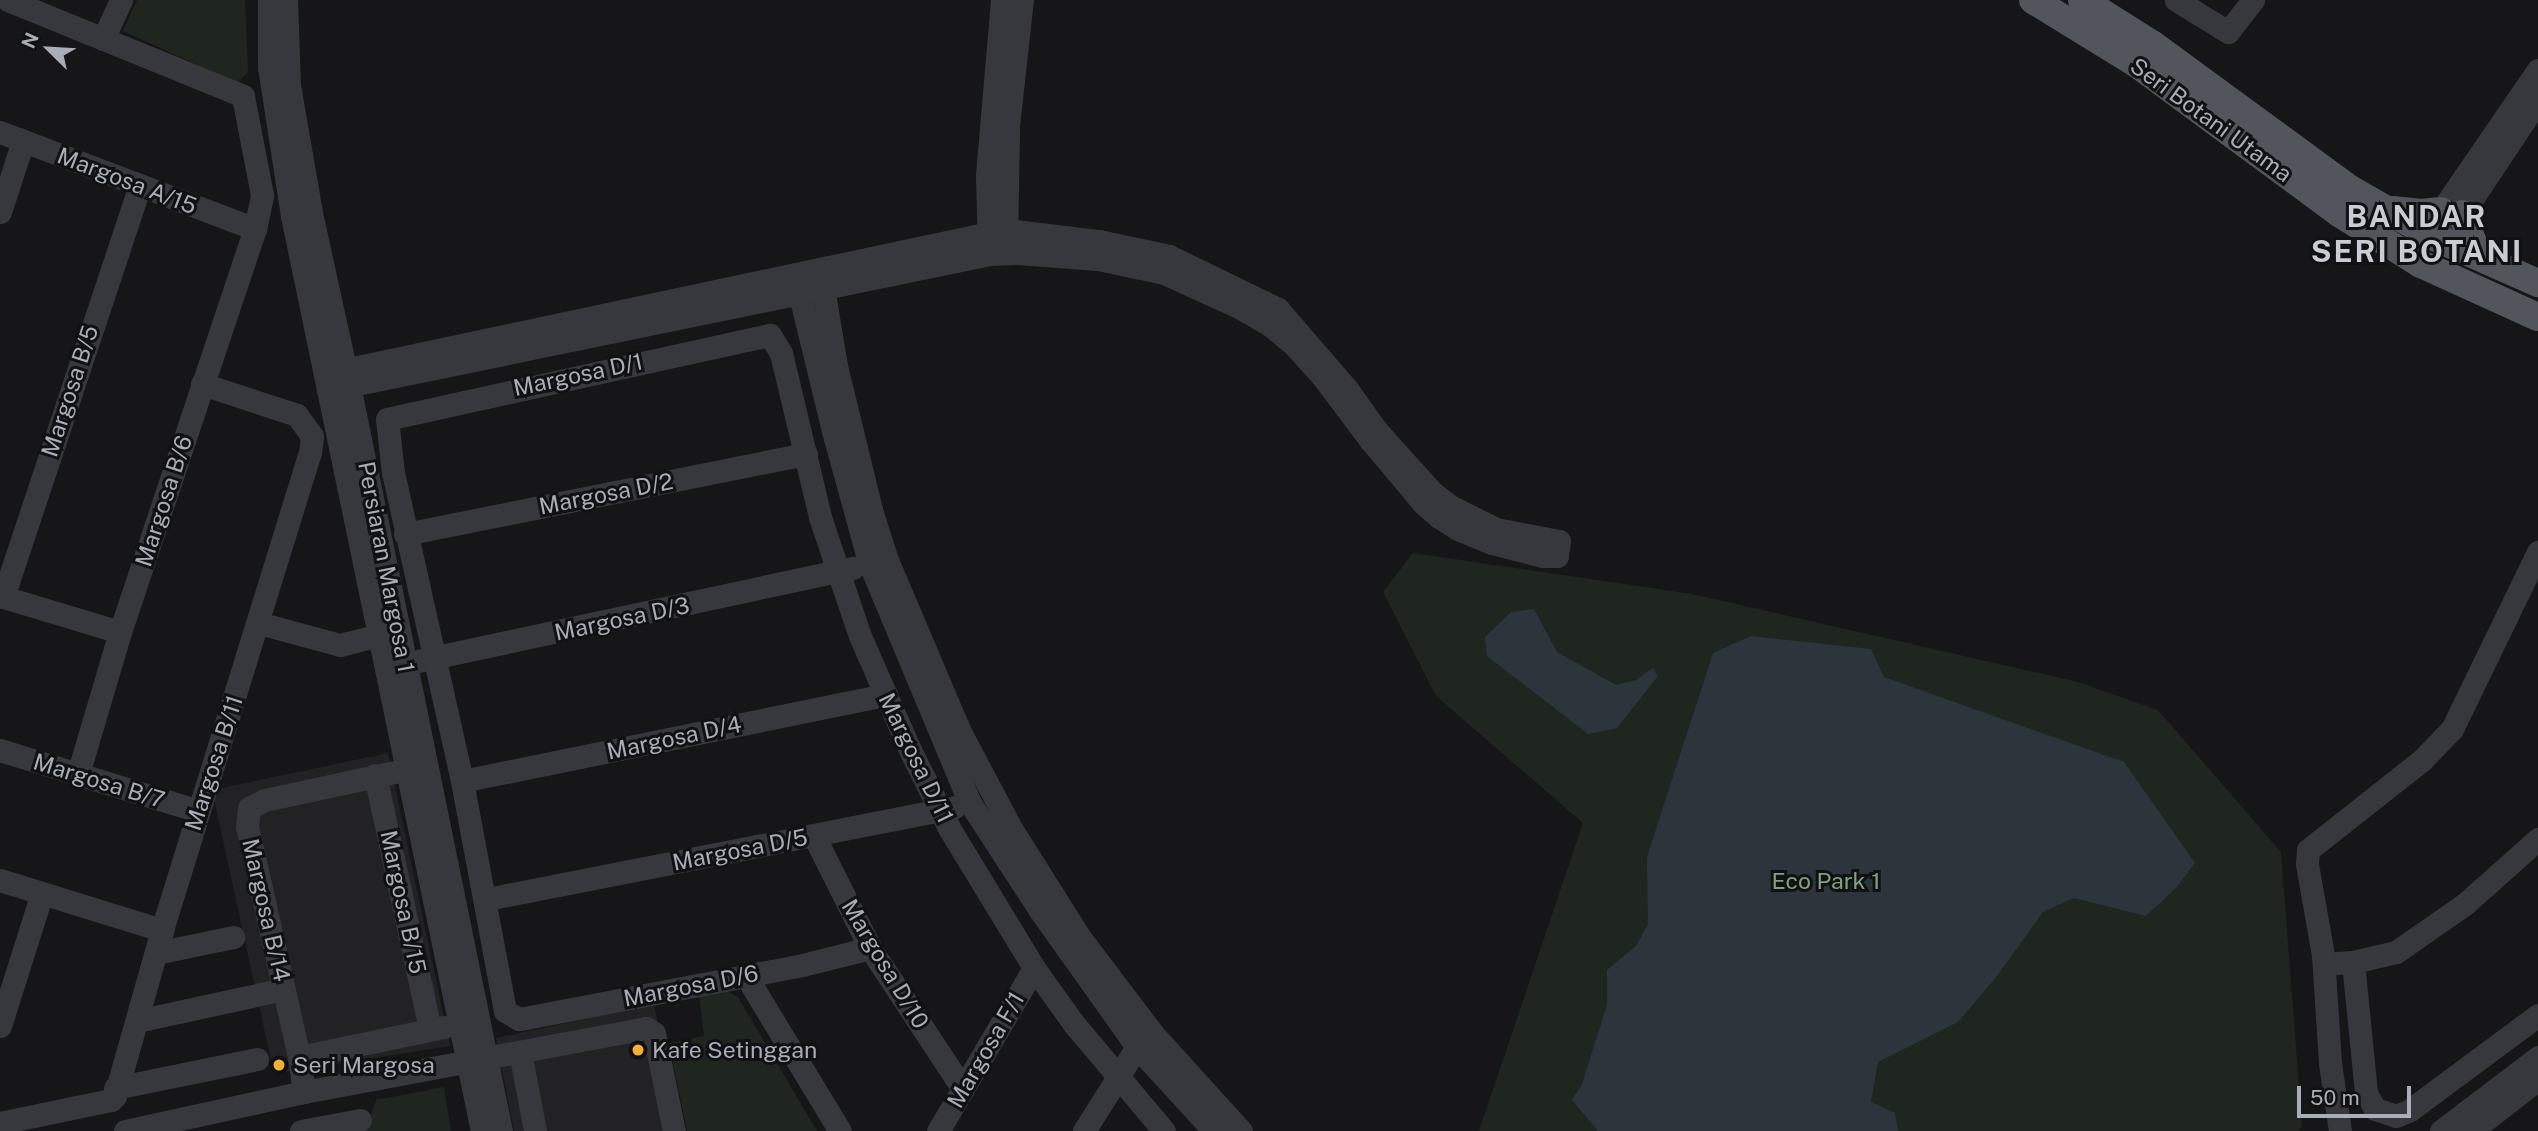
<!DOCTYPE html>
<html>
<head>
<meta charset="utf-8">
<style>
	body { margin:0 }
	#map { position:relative; width:2538px; height:1131px; overflow:hidden; background:#161618; font-family:"Public Sans",sans-serif }
	div>[style] { position:absolute }
	.built>* { inset:0; background:#222225 }
	.green>* { inset:0; background:#1e261f }
	.water>* { inset:0; background:#2c353c }
	.minor>* { height:23px; margin:-11.5px; padding:0 11.5px; transform-origin:11.5px; border-radius:11.5px; background:#37383d }
	.major>* { height:28px; margin:-14px; padding:0 14px; transform-origin:14px; border-radius:14px; background:#53555c }
	.dots>* { width:19px; height:19px; translate:-50% -50%; box-sizing:border-box; border:4px solid #111113; border-radius:50% }
	span { translate:-50% -50%; white-space:nowrap; text-align:center; line-height:1.15; -webkit-text-stroke:6px #111113; paint-order:stroke }
	.street-label { font-size:23px; color:#a8adb8 }
	.park-label { font-size:23px; color:#7fa381 }
	.poi-label { font-size:23px; color:#a8adb8 }
	.left { translate:0 -50%; text-align:left }
	.district-label { font-size:30px; color:#c9ccd4; font-weight:700; letter-spacing:2px }
	.north { position:absolute; left:14px; top:14px; width:70px; height:70px; -webkit-text-stroke:5px #111113; paint-order:stroke; rotate:294deg; font-size:19px; font-weight:700; line-height:28px; text-align:center; color:#a8adb8 }
	.north::after { content:''; display:block; margin:auto; width:24px; height:32px; background:#a8adb8; clip-path:polygon(50% 0,100% 100%,50% 72%,0 100%) }
	.scale { position:absolute; left:2297px; top:1086px; width:114px; height:32px; box-sizing:border-box; border:4px solid #a8adb8; border-top:0; padding-left:9px; font-size:21px; line-height:24px; white-space:nowrap; color:#a8adb8; -webkit-text-stroke:5px #111113; paint-order:stroke }
</style>
</head>
<body>
<div id="map">
	<div class="built">
		<div style="clip-path:polygon(388px 753px,450px 1046px,274px 1074px,212px 790px)"></div>
		<div style="clip-path:polygon(654px 1004px,679px 1131px,514px 1131px,496px 1038px)"></div>
	</div>
	<div class="green">
		<div style="clip-path:polygon(137px 0,245px 0,248px 72px,237px 83px,123px 31px)"></div>
		<div style="clip-path:polygon(1413px 553px,1692px 594px,2078px 682px,2158px 710px,2281px 852px,2302px 1126px,2298px 1131px,1479px 1131px,1583px 823px,1436px 696px,1383px 592px)"></div>
		<div style="clip-path:polygon(725px 990px,738px 997px,817px 1131px,687px 1131px,669px 1043px,704px 1036px,699px 994px)"></div>
		<div style="clip-path:polygon(444px 1087px,451px 1131px,366px 1131px,376px 1100px)"></div>
	</div>
	<div class="water">
		<div style="clip-path:polygon(1534px 609px,1557px 652px,1616px 685px,1636px 680px,1653px 668px,1658px 676px,1617px 728px,1588px 734px,1487px 656px,1485px 637px,1511px 612px)"></div>
		<div style="clip-path:polygon(1751px 636px,1871px 649px,1884px 677px,2124px 762px,2195px 863px,2176px 888px,2146px 916px,2074px 898px,2043px 912px,1997px 976px,1958px 1022px,1878px 1062px,1871px 1102px,1895px 1113px,1898px 1131px,1598px 1131px,1572px 1100px,1582px 1084px,1607px 1005px,1607px 970px,1636px 946px,1648px 924px,1647px 857px,1713px 653px)"></div>
	</div>
	<div class="minor">
		<div style="left:8px;top:0;width:254px;rotate:22.2deg"></div>
		<div style="left:269px;top:0;width:67px;rotate:90deg"></div>
		<div style="left:269px;top:67px;width:151px;rotate:81.2deg"></div>
		<div style="left:292px;top:216px;width:935px;rotate:78.27deg"></div>
		<div style="left:286px;top:0;width:85px;rotate:88deg"></div>
		<div style="left:289px;top:85px;width:130px;rotate:80.2deg"></div>
		<div style="left:311px;top:213px;width:191px;rotate:77.6deg"></div>
		<div style="left:352px;top:400px;width:746px;rotate:78.48deg"></div>
		<div style="left:2176px;top:0;width:61px;rotate:31.6deg"></div>
		<div style="left:2228px;top:32px;width:41px;rotate:-52deg"></div>
		<div style="left:103px;top:39px;width:43px;rotate:-65.2deg"></div>
		<div style="left:0;top:132px;width:273px;rotate:20.8deg"></div>
		<div style="left:0;top:212px;width:75px;rotate:-72.1deg"></div>
		<div style="left:2450px;top:224px;width:16px;rotate:-40deg"></div>
		<div style="left:2462px;top:214px;width:137px;rotate:-56.3deg"></div>
		<div style="left:2437px;top:228px;width:17px;rotate:-77deg"></div>
		<div style="left:2441px;top:211px;width:171px;rotate:-55.5deg"></div>
		<div style="left:1006px;top:244px;width:118px;rotate:-89deg"></div>
		<div style="left:1008px;top:126px;width:127px;rotate:-83.7deg"></div>
		<div style="left:989px;top:248px;width:73px;rotate:-91.6deg"></div>
		<div style="left:987px;top:175px;width:176px;rotate:-85.1deg"></div>
		<div style="left:821px;top:276px;width:91px;rotate:80.5deg"></div>
		<div style="left:836px;top:366px;width:148px;rotate:76.3deg"></div>
		<div style="left:871px;top:510px;width:52px;rotate:72.3deg"></div>
		<div style="left:887px;top:560px;width:185px;rotate:67deg"></div>
		<div style="left:959px;top:730px;width:113px;rotate:62.1deg"></div>
		<div style="left:1012px;top:830px;width:129px;rotate:57.7deg"></div>
		<div style="left:1081px;top:939px;width:119px;rotate:52.8deg"></div>
		<div style="left:1153px;top:1034px;width:131px;rotate:47.8deg"></div>
		<div style="left:797px;top:283px;width:152px;rotate:76.3deg"></div>
		<div style="left:833px;top:431px;width:136px;rotate:74.6deg"></div>
		<div style="left:869px;top:562px;width:261px;rotate:67.3deg"></div>
		<div style="left:970px;top:803px;width:126px;rotate:56.9deg"></div>
		<div style="left:1039px;top:909px;width:169px;rotate:54.6deg"></div>
		<div style="left:1137px;top:1047px;width:114px;rotate:47.5deg"></div>
		<div style="left:325px;top:374px;width:679px;rotate:-11.99deg"></div>
		<div style="left:989px;top:233px;width:26px;rotate:-4deg"></div>
		<div style="left:1015px;top:231px;width:85px;rotate:6.8deg"></div>
		<div style="left:1099px;top:241px;width:72px;rotate:12.1deg"></div>
		<div style="left:1169px;top:256px;width:121px;rotate:25.9deg"></div>
		<div style="left:1278px;top:309px;width:106px;rotate:49.2deg"></div>
		<div style="left:1347px;top:389px;width:52px;rotate:54.5deg"></div>
		<div style="left:1377px;top:431px;width:82px;rotate:48deg"></div>
		<div style="left:1432px;top:492px;width:23px;rotate:38deg"></div>
		<div style="left:1450px;top:506px;width:51px;rotate:26.6deg"></div>
		<div style="left:1496px;top:529px;width:64px;rotate:10.8deg"></div>
		<div style="left:1559px;top:541px;width:15px;rotate:98deg"></div>
		<div style="left:1557px;top:556px;width:14px;rotate:180deg"></div>
		<div style="left:1543px;top:556px;width:53px;rotate:-165.7deg"></div>
		<div style="left:1492px;top:543px;width:37px;rotate:-158deg"></div>
		<div style="left:1458px;top:529px;width:22px;rotate:-148deg"></div>
		<div style="left:1439px;top:517px;width:21px;rotate:-139deg"></div>
		<div style="left:1423px;top:503px;width:81px;rotate:-130deg"></div>
		<div style="left:1371px;top:441px;width:80px;rotate:-126.9deg"></div>
		<div style="left:1323px;top:377px;width:43px;rotate:-132.2deg"></div>
		<div style="left:1294px;top:345px;width:31px;rotate:-140deg"></div>
		<div style="left:1270px;top:325px;width:34px;rotate:-150deg"></div>
		<div style="left:1241px;top:308px;width:85px;rotate:-155.6deg"></div>
		<div style="left:1164px;top:273px;width:67px;rotate:-168deg"></div>
		<div style="left:1098px;top:259px;width:81px;rotate:-175.8deg"></div>
		<div style="left:1017px;top:253px;width:27px;rotate:178deg"></div>
		<div style="left:990px;top:254px;width:676px;rotate:168.39deg"></div>
		<div style="left:405px;top:534px;width:409px;rotate:-11.3deg"></div>
		<div style="left:0;top:596px;width:125px;rotate:16.7deg"></div>
		<div style="left:3px;top:597px;width:434px;rotate:-71.6deg"></div>
		<div style="left:259px;top:623px;width:84px;rotate:15.2deg"></div>
		<div style="left:340px;top:645px;width:40px;rotate:-14.4deg"></div>
		<div style="left:418px;top:661px;width:445px;rotate:-12.1deg"></div>
		<div style="left:0;top:750px;width:207px;rotate:17.1deg"></div>
		<div style="left:78px;top:774px;width:148px;rotate:-73.5deg"></div>
		<div style="left:120px;top:632px;width:425px;rotate:-71.5deg"></div>
		<div style="left:255px;top:229px;width:35px;rotate:-78deg"></div>
		<div style="left:262px;top:195px;width:101px;rotate:-100.9deg"></div>
		<div style="left:375px;top:775px;width:260px;rotate:77.8deg"></div>
		<div style="left:462px;top:781px;width:433px;rotate:-11.5deg"></div>
		<div style="left:814px;top:836px;width:125px;rotate:63.4deg"></div>
		<div style="left:870px;top:948px;width:169px;rotate:56.6deg"></div>
		<div style="left:0;top:880px;width:170px;rotate:17.2deg"></div>
		<div style="left:487px;top:899px;width:476px;rotate:-11.1deg"></div>
		<div style="left:870px;top:948px;width:69px;rotate:165.8deg"></div>
		<div style="left:803px;top:965px;width:289px;rotate:169.2deg"></div>
		<div style="left:519px;top:1019px;width:16px;rotate:-150deg"></div>
		<div style="left:505px;top:1011px;width:234px;rotate:-100.6deg"></div>
		<div style="left:462px;top:781px;width:316px;rotate:-102.6deg"></div>
		<div style="left:393px;top:473px;width:54px;rotate:-96.3deg"></div>
		<div style="left:387px;top:419px;width:392px;rotate:-12.4deg"></div>
		<div style="left:770px;top:335px;width:21px;rotate:59deg"></div>
		<div style="left:781px;top:353px;width:169px;rotate:76.6deg"></div>
		<div style="left:820px;top:517px;width:60px;rotate:71.6deg"></div>
		<div style="left:839px;top:574px;width:65px;rotate:71.3deg"></div>
		<div style="left:860px;top:636px;width:127px;rotate:66.3deg"></div>
		<div style="left:911px;top:752px;width:85px;rotate:63.4deg"></div>
		<div style="left:949px;top:828px;width:164px;rotate:58.7deg"></div>
		<div style="left:1034px;top:968px;width:69px;rotate:54.5deg"></div>
		<div style="left:1074px;top:1024px;width:140px;rotate:49.9deg"></div>
		<div style="left:156px;top:953px;width:79px;rotate:-11.7deg"></div>
		<div style="left:2353px;top:962px;width:132px;rotate:84.3deg"></div>
		<div style="left:2366px;top:1093px;width:18px;rotate:61deg"></div>
		<div style="left:2375px;top:1109px;width:22px;rotate:18deg"></div>
		<div style="left:2396px;top:1116px;width:15px;rotate:-23deg"></div>
		<div style="left:2410px;top:1110px;width:159px;rotate:-36.6deg"></div>
		<div style="left:2337px;top:963px;width:16px;rotate:-4deg"></div>
		<div style="left:2353px;top:962px;width:44px;rotate:-13.1deg"></div>
		<div style="left:2396px;top:952px;width:84px;rotate:-34.8deg"></div>
		<div style="left:2465px;top:904px;width:98px;rotate:-41.7deg"></div>
		<div style="left:746px;top:976px;width:181px;rotate:58.8deg"></div>
		<div style="left:137px;top:1021px;width:150px;rotate:-12.3deg"></div>
		<div style="left:0;top:1026px;width:139px;rotate:-72.5deg"></div>
		<div style="left:520px;top:1052px;width:80px;rotate:79.2deg"></div>
		<div style="left:299px;top:1057px;width:148px;rotate:-11.7deg"></div>
		<div style="left:115px;top:1088px;width:145px;rotate:-11.5deg"></div>
		<div style="left:304px;top:1092px;width:35px;rotate:-98deg"></div>
		<div style="left:299px;top:1057px;width:236px;rotate:-102.7deg"></div>
		<div style="left:247px;top:827px;width:19px;rotate:-84deg"></div>
		<div style="left:249px;top:808px;width:18px;rotate:-27deg"></div>
		<div style="left:265px;top:800px;width:161px;rotate:-12.2deg"></div>
		<div style="left:0;top:1123px;width:113px;rotate:-11.7deg"></div>
		<div style="left:111px;top:1100px;width:6px;rotate:-45deg"></div>
		<div style="left:115px;top:1096px;width:173px;rotate:-74.2deg"></div>
		<div style="left:162px;top:930px;width:499px;rotate:-72.8deg"></div>
		<div style="left:310px;top:453px;width:17px;rotate:-83deg"></div>
		<div style="left:312px;top:436px;width:26px;rotate:-126deg"></div>
		<div style="left:297px;top:415px;width:100px;rotate:-161.9deg"></div>
		<div style="left:125px;top:1131px;width:183px;rotate:-12.3deg"></div>
		<div style="left:304px;top:1092px;width:348px;rotate:-10.6deg"></div>
		<div style="left:646px;top:1028px;width:9px;rotate:32deg"></div>
		<div style="left:654px;top:1033px;width:100px;rotate:78.5deg"></div>
		<div style="left:301px;top:1131px;width:60px;rotate:-10.6deg"></div>
		<div style="left:938px;top:1131px;width:189px;rotate:-59.5deg"></div>
		<div style="left:1084px;top:1131px;width:99px;rotate:-57.8deg"></div>
		<div style="left:1137px;top:1047px;width:14px;rotate:-36deg"></div>
		<div style="left:2340px;top:1131px;width:69px;rotate:-98.4deg"></div>
		<div style="left:2330px;top:1063px;width:108px;rotate:-93.7deg"></div>
		<div style="left:2323px;top:955px;width:92px;rotate:-100deg"></div>
		<div style="left:2307px;top:864px;width:14px;rotate:-86deg"></div>
		<div style="left:2308px;top:850px;width:145px;rotate:-38.3deg"></div>
		<div style="left:2422px;top:760px;width:43px;rotate:-45.9deg"></div>
		<div style="left:2452px;top:729px;width:197px;rotate:-64.1deg"></div>
		<div style="left:2441px;top:1131px;width:122px;rotate:-37.3deg"></div>
		<div style="left:2471px;top:1131px;width:85px;rotate:-37.8deg"></div>
	</div>
	<div class="major">
		<div style="left:2033px;top:0;width:122px;rotate:31.6deg"></div>
		<div style="left:2137px;top:64px;width:251px;rotate:36.4deg"></div>
		<div style="left:2339px;top:213px;width:97px;rotate:31.9deg"></div>
		<div style="left:2421px;top:264px;width:128px;rotate:24.4deg"></div>
		<div style="left:2082px;top:0;width:83px;rotate:32.2deg"></div>
		<div style="left:2152px;top:44px;width:245px;rotate:36.2deg"></div>
		<div style="left:2350px;top:189px;width:97px;rotate:29.7deg"></div>
		<div style="left:2434px;top:237px;width:114px;rotate:23.9deg"></div>
		<div style="left:2393px;top:210px;width:28px;rotate:6deg"></div>
		<div style="left:2421px;top:213px;width:20px;rotate:-6deg"></div>
		<div style="left:2462px;top:214px;width:31px;rotate:69deg"></div>
		<div style="left:2473px;top:243px;width:22px;rotate:51deg"></div>
	</div>
	<div class="dots">
		<div style="left:638px;top:1050px;background:#f2b134"></div>
		<div style="left:279px;top:1065px;background:#f2b134"></div>
	</div>
	<div class="street-label">
		<span style="left:2211px;top:120px;rotate:36deg">Seri Botani Utama</span>
		<span style="left:127px;top:181px;rotate:21deg">Margosa A/15</span>
		<span style="left:578px;top:375px;rotate:-12deg">Margosa D/1</span>
		<span style="left:70px;top:391px;rotate:-72deg">Margosa B/5</span>
		<span style="left:606px;top:494px;rotate:-11deg">Margosa D/2</span>
		<span style="left:164px;top:501px;rotate:-72deg">Margosa B/6</span>
		<span style="left:386px;top:567px;rotate:79deg">Persiaran Margosa 1</span>
		<span style="left:622px;top:619px;rotate:-12deg">Margosa D/3</span>
		<span style="left:674px;top:738px;rotate:-12deg">Margosa D/4</span>
		<span style="left:916px;top:758px;rotate:64deg">Margosa D/11</span>
		<span style="left:214px;top:763px;rotate:-72deg">Margosa B/11</span>
		<span style="left:99px;top:781px;rotate:17deg">Margosa B/7</span>
		<span style="left:740px;top:850px;rotate:-11deg">Margosa D/5</span>
		<span style="left:403px;top:902px;rotate:78deg">Margosa B/15</span>
		<span style="left:266px;top:910px;rotate:77deg">Margosa B/14</span>
		<span style="left:885px;top:964px;rotate:59deg">Margosa D/10</span>
		<span style="left:691px;top:986px;rotate:-11deg">Margosa D/6</span>
		<span style="left:986px;top:1050px;rotate:-60deg">Margosa F/1</span>
	</div>
	<div class="park-label">
		<span style="left:1826px;top:881px">Eco Park 1</span>
	</div>
	<div class="poi-label">
		<span class="left" style="left:652px;top:1050px">Kafe Setinggan</span>
		<span class="left" style="left:293px;top:1065px">Seri Margosa</span>
	</div>
	<div class="district-label">
		<span style="left:2417px;top:233px">BANDAR<br>SERI BOTANI</span>
	</div>
	<div class="north">N</div>
	<div class="scale">50 m</div>
</div>
</body>
</html>
